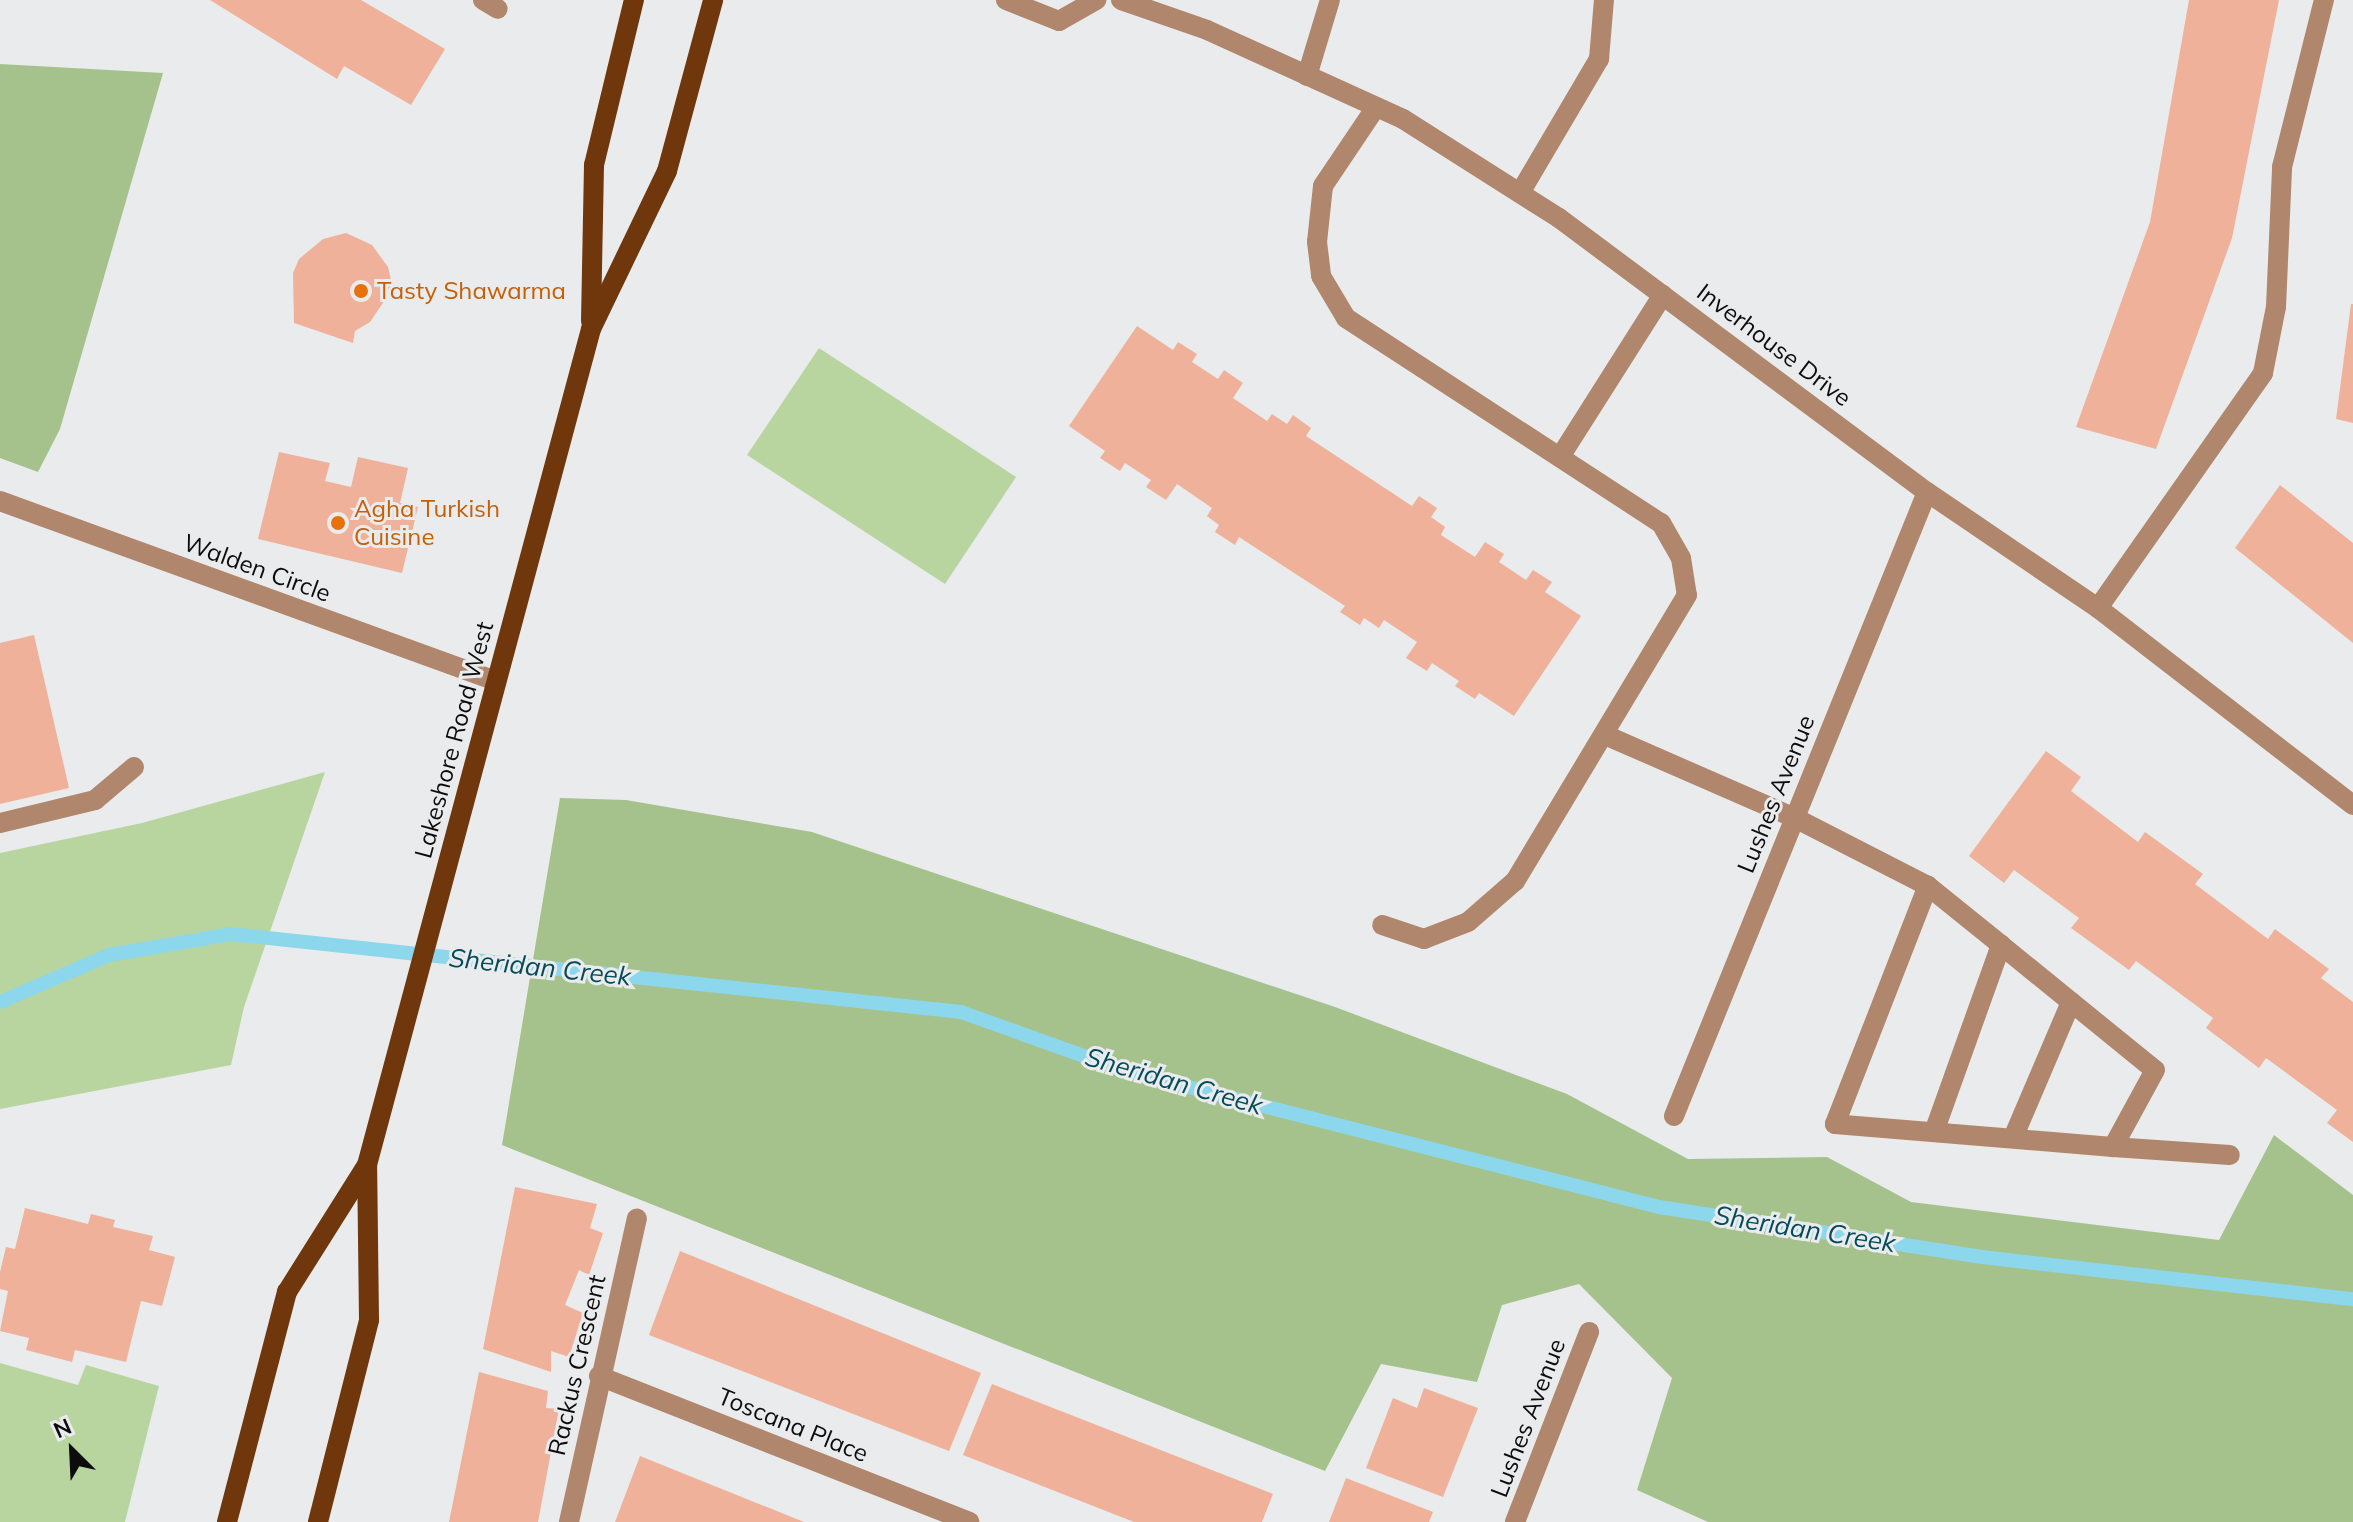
<!DOCTYPE html>
<html>
<head>
<meta charset="utf-8">
<style>
	body { margin:0 }
	#map { position:relative; width:2353px; height:1522px; overflow:hidden; background:#eaebec; font-family:Mulish,sans-serif }
	div>[style] { position:absolute }
	.green>* { inset:0; background:#b8d5a0 }
	.forest>* { inset:0; background:#a5c28c }
	.stream>* { height:14px; margin:-7px; padding:0 7px; transform-origin:7px; border-radius:7px; background:#8cd7ec }
	.building>* { inset:0; background:#efb19a }
	.minor>* { height:20px; margin:-10px; padding:0 10px; transform-origin:10px; border-radius:10px; background:#b0866d }
	.major>* { height:20px; margin:-10px; padding:0 10px; transform-origin:10px; border-radius:10px; background:#6f370b }
	.dots>* { width:22px; height:22px; translate:-50% -50%; box-sizing:border-box; border:4px solid #eaebec; border-radius:50% }
	span { translate:-50% -50%; white-space:nowrap; text-align:center; line-height:1.15; -webkit-text-stroke:6px #eaebec; paint-order:stroke }
	.food-label { font-size:24px; color:#c56008 }
	.left { translate:0 -50%; text-align:left }
	.street-label { font-size:24px; color:#0c0c0d }
	.water-label { font-size:26px; color:#064b5a; font-style:italic }
	.north { position:absolute; left:32px; top:1410px; width:80px; height:80px; -webkit-text-stroke:6px #eaebec; paint-order:stroke; rotate:336deg; font-size:22px; font-weight:700; line-height:32px; text-align:center; color:#0c0c0d }
	.north::after { content:''; display:block; margin:auto; width:28px; height:36px; background:#0c0c0d; clip-path:polygon(50% 0,100% 100%,50% 72%,0 100%) }
</style>
</head>
<body>
<div id="map">
	<div class="green">
		<div style="clip-path:polygon(819px 348px,1016px 477px,945px 584px,747px 455px)"></div>
		<div style="clip-path:polygon(325px 772px,244px 1007px,231px 1065px,0 1109px,0 853px,142px 823px)"></div>
		<div style="clip-path:polygon(0 1363px,78px 1385px,86px 1365px,159px 1386px,125px 1522px,0 1522px)"></div>
	</div>
	<div class="forest">
		<div style="clip-path:polygon(0 64px,163px 73px,60px 429px,38px 472px,0 458px)"></div>
		<div style="clip-path:polygon(560px 798px,626px 800px,812px 832px,1335px 1007px,1567px 1094px,1688px 1159px,1827px 1157px,1911px 1202px,2219px 1240px,2274px 1135px,2353px 1195px,2353px 1522px,1708px 1522px,1637px 1490px,1672px 1378px,1579px 1284px,1502px 1305px,1477px 1382px,1381px 1364px,1325px 1471px,502px 1145px)"></div>
	</div>
	<div class="stream">
		<div style="left:0;top:1002px;width:119px;rotate:-23.3deg"></div>
		<div style="left:109px;top:955px;width:123px;rotate:-9.8deg"></div>
		<div style="left:230px;top:934px;width:735px;rotate:6.09deg"></div>
		<div style="left:961px;top:1012px;width:175px;rotate:19.7deg"></div>
		<div style="left:1126px;top:1071px;width:550px;rotate:14.31deg"></div>
		<div style="left:1659px;top:1207px;width:327px;rotate:8.8deg"></div>
		<div style="left:1982px;top:1257px;width:373px;rotate:6.5deg"></div>
	</div>
	<div class="building">
		<div style="clip-path:polygon(210px 0,361px 0,445px 49px,411px 105px,344px 66px,337px 79px)"></div>
		<div style="clip-path:polygon(2189px 0,2279px 0,2232px 238px,2156px 449px,2076px 427px,2150px 222px)"></div>
		<div style="clip-path:polygon(346px 233px,372px 245px,388px 267px,393px 288px,370px 322px,355px 331px,353px 343px,294px 323px,293px 273px,299px 259px,323px 239px)"></div>
		<div style="clip-path:polygon(2351px 304px,2353px 304px,2353px 423px,2336px 419px)"></div>
		<div style="clip-path:polygon(1137px 326px,1173px 350px,1178px 342px,1197px 354px,1192px 362px,1218px 379px,1224px 370px,1243px 383px,1233px 398px,1267px 421px,1272px 414px,1287px 424px,1293px 415px,1311px 428px,1306px 436px,1412px 506px,1419px 496px,1437px 508px,1431px 517px,1445px 527px,1441px 535px,1475px 557px,1485px 542px,1504px 554px,1499px 562px,1526px 580px,1533px 570px,1552px 582px,1545px 592px,1581px 616px,1514px 716px,1479px 693px,1475px 699px,1455px 686px,1459px 681px,1432px 663px,1427px 671px,1406px 658px,1417px 642px,1384px 620px,1379px 628px,1364px 618px,1360px 625px,1340px 612px,1345px 606px,1239px 537px,1235px 545px,1215px 532px,1219px 525px,1207px 516px,1212px 508px,1177px 484px,1166px 500px,1146px 487px,1151px 480px,1125px 463px,1120px 471px,1100px 458px,1105px 451px,1069px 426px)"></div>
		<div style="clip-path:polygon(279px 452px,330px 463px,325px 481px,351px 487px,358px 457px,408px 468px,400px 503px,418px 507px,402px 573px,258px 539px)"></div>
		<div style="clip-path:polygon(2280px 485px,2353px 543px,2353px 643px,2235px 548px)"></div>
		<div style="clip-path:polygon(34px 635px,69px 788px,0 804px,0 643px)"></div>
		<div style="clip-path:polygon(2046px 751px,2081px 777px,2071px 791px,2138px 842px,2145px 832px,2203px 874px,2195px 884px,2268px 939px,2275px 929px,2329px 969px,2321px 978px,2353px 1002px,2353px 1142px,2327px 1123px,2337px 1110px,2266px 1058px,2259px 1068px,2206px 1028px,2213px 1018px,2136px 961px,2129px 970px,2071px 928px,2079px 918px,2014px 870px,2004px 883px,1969px 856px)"></div>
		<div style="clip-path:polygon(515px 1187px,597px 1204px,590px 1228px,603px 1233px,589px 1275px,579px 1270px,565px 1305px,583px 1313px,569px 1357px,551px 1351px,551px 1372px,483px 1349px)"></div>
		<div style="clip-path:polygon(25px 1208px,88px 1224px,91px 1214px,115px 1220px,113px 1227px,153px 1236px,149px 1250px,175px 1257px,162px 1306px,141px 1301px,126px 1362px,75px 1350px,72px 1362px,26px 1350px,29px 1338px,0 1331px,8px 1291px,0 1289px,0 1272px,6px 1247px,15px 1249px)"></div>
		<div style="clip-path:polygon(680px 1251px,981px 1373px,949px 1451px,649px 1335px)"></div>
		<div style="clip-path:polygon(479px 1372px,548px 1391px,546px 1408px,559px 1409px,538px 1522px,449px 1522px)"></div>
		<div style="clip-path:polygon(992px 1384px,1273px 1494px,1262px 1522px,1134px 1522px,963px 1455px)"></div>
		<div style="clip-path:polygon(1424px 1388px,1478px 1408px,1443px 1497px,1366px 1468px,1393px 1398px,1417px 1408px)"></div>
		<div style="clip-path:polygon(640px 1456px,804px 1522px,615px 1522px)"></div>
		<div style="clip-path:polygon(1346px 1478px,1433px 1512px,1429px 1522px,1329px 1522px)"></div>
	</div>
	<div class="minor">
		<div style="left:483px;top:0;width:17px;rotate:31deg"></div>
		<div style="left:1006px;top:0;width:57px;rotate:21.6deg"></div>
		<div style="left:1059px;top:21px;width:43px;rotate:-29.6deg"></div>
		<div style="left:1121px;top:0;width:91px;rotate:19.2deg"></div>
		<div style="left:1207px;top:30px;width:215px;rotate:24.4deg"></div>
		<div style="left:1403px;top:119px;width:185px;rotate:32.4deg"></div>
		<div style="left:1559px;top:218px;width:459px;rotate:36.7deg"></div>
		<div style="left:1927px;top:492px;width:207px;rotate:34.2deg"></div>
		<div style="left:2098px;top:608px;width:322px;rotate:37.7deg"></div>
		<div style="left:1307px;top:76px;width:79px;rotate:-73.2deg"></div>
		<div style="left:1376px;top:107px;width:95px;rotate:123.9deg"></div>
		<div style="left:1323px;top:186px;width:56px;rotate:96.1deg"></div>
		<div style="left:1317px;top:242px;width:34px;rotate:83deg"></div>
		<div style="left:1321px;top:276px;width:49px;rotate:59.2deg"></div>
		<div style="left:1346px;top:318px;width:376px;rotate:33.1deg"></div>
		<div style="left:1661px;top:523px;width:40px;rotate:60.3deg"></div>
		<div style="left:1681px;top:558px;width:37px;rotate:81deg"></div>
		<div style="left:1687px;top:595px;width:334px;rotate:121deg"></div>
		<div style="left:1515px;top:881px;width:62px;rotate:138.9deg"></div>
		<div style="left:1468px;top:922px;width:47px;rotate:158.9deg"></div>
		<div style="left:1424px;top:939px;width:44px;rotate:-161.6deg"></div>
		<div style="left:1520px;top:193px;width:156px;rotate:-59.5deg"></div>
		<div style="left:1599px;top:59px;width:59px;rotate:-85.2deg"></div>
		<div style="left:1560px;top:457px;width:192px;rotate:-57.6deg"></div>
		<div style="left:0;top:501px;width:528px;rotate:19.95deg"></div>
		<div style="left:2098px;top:608px;width:287px;rotate:-54.9deg"></div>
		<div style="left:2263px;top:373px;width:67px;rotate:-78.9deg"></div>
		<div style="left:2276px;top:307px;width:140px;rotate:-87.5deg"></div>
		<div style="left:2282px;top:167px;width:172px;rotate:-75.9deg"></div>
		<div style="left:1605px;top:735px;width:207px;rotate:23.6deg"></div>
		<div style="left:1795px;top:818px;width:149px;rotate:27.1deg"></div>
		<div style="left:1928px;top:886px;width:94px;rotate:38.9deg"></div>
		<div style="left:2001px;top:945px;width:198px;rotate:39.1deg"></div>
		<div style="left:2155px;top:1070px;width:88px;rotate:118.6deg"></div>
		<div style="left:2113px;top:1147px;width:279px;rotate:-175.3deg"></div>
		<div style="left:1835px;top:1124px;width:256px;rotate:-68.7deg"></div>
		<div style="left:0;top:823px;width:98px;rotate:-13.6deg"></div>
		<div style="left:95px;top:800px;width:51px;rotate:-40.2deg"></div>
		<div style="left:1674px;top:1116px;width:673px;rotate:-67.93deg"></div>
		<div style="left:1934px;top:1132px;width:199px;rotate:-70.3deg"></div>
		<div style="left:2013px;top:1138px;width:148px;rotate:-66.9deg"></div>
		<div style="left:2113px;top:1147px;width:117px;rotate:3.9deg"></div>
		<div style="left:599px;top:1376px;width:398px;rotate:21.5deg"></div>
		<div style="left:569px;top:1522px;width:311px;rotate:-77.4deg"></div>
		<div style="left:1515px;top:1522px;width:204px;rotate:-68.7deg"></div>
	</div>
	<div class="major">
		<div style="left:591px;top:321px;width:156px;rotate:-88.9deg"></div>
		<div style="left:594px;top:165px;width:170px;rotate:-76.4deg"></div>
		<div style="left:227px;top:1522px;width:238px;rotate:-75.4deg"></div>
		<div style="left:287px;top:1292px;width:150px;rotate:-57.8deg"></div>
		<div style="left:318px;top:1522px;width:208px;rotate:-75.8deg"></div>
		<div style="left:369px;top:1320px;width:155px;rotate:-90.7deg"></div>
		<div style="left:367px;top:1165px;width:865px;rotate:-75deg"></div>
		<div style="left:591px;top:329px;width:175px;rotate:-64.3deg"></div>
		<div style="left:667px;top:171px;width:177px;rotate:-74.9deg"></div>
	</div>
	<div class="dots">
		<div style="left:361px;top:291px;background:#e8710a"></div>
		<div style="left:338px;top:523px;background:#e8710a"></div>
	</div>
	<div class="food-label">
		<span class="left" style="left:377px;top:291px">Tasty Shawarma</span>
		<span class="left" style="left:354px;top:523px">Agha Turkish<br>Cuisine</span>
	</div>
	<div class="street-label">
		<span style="left:1774px;top:345px;rotate:37deg">Inverhouse Drive</span>
		<span style="left:257px;top:568px;rotate:20deg">Walden Circle</span>
		<span style="left:454px;top:740px;rotate:-75deg">Lakeshore Road West</span>
		<span style="left:1776px;top:794px;rotate:-68deg">Lushes Avenue</span>
		<span style="left:577px;top:1365px;rotate:-77deg">Rackus Crescent</span>
		<span style="left:1528px;top:1418px;rotate:-69deg">Lushes Avenue</span>
		<span style="left:793px;top:1425px;rotate:22deg">Toscana Place</span>
	</div>
	<div class="water-label">
		<span style="left:540px;top:967px;rotate:6deg">Sheridan Creek</span>
		<span style="left:1174px;top:1081px;rotate:16deg">Sheridan Creek</span>
		<span style="left:1805px;top:1229px;rotate:9deg">Sheridan Creek</span>
	</div>
	<div class="north">N</div>
</div>
</body>
</html>
